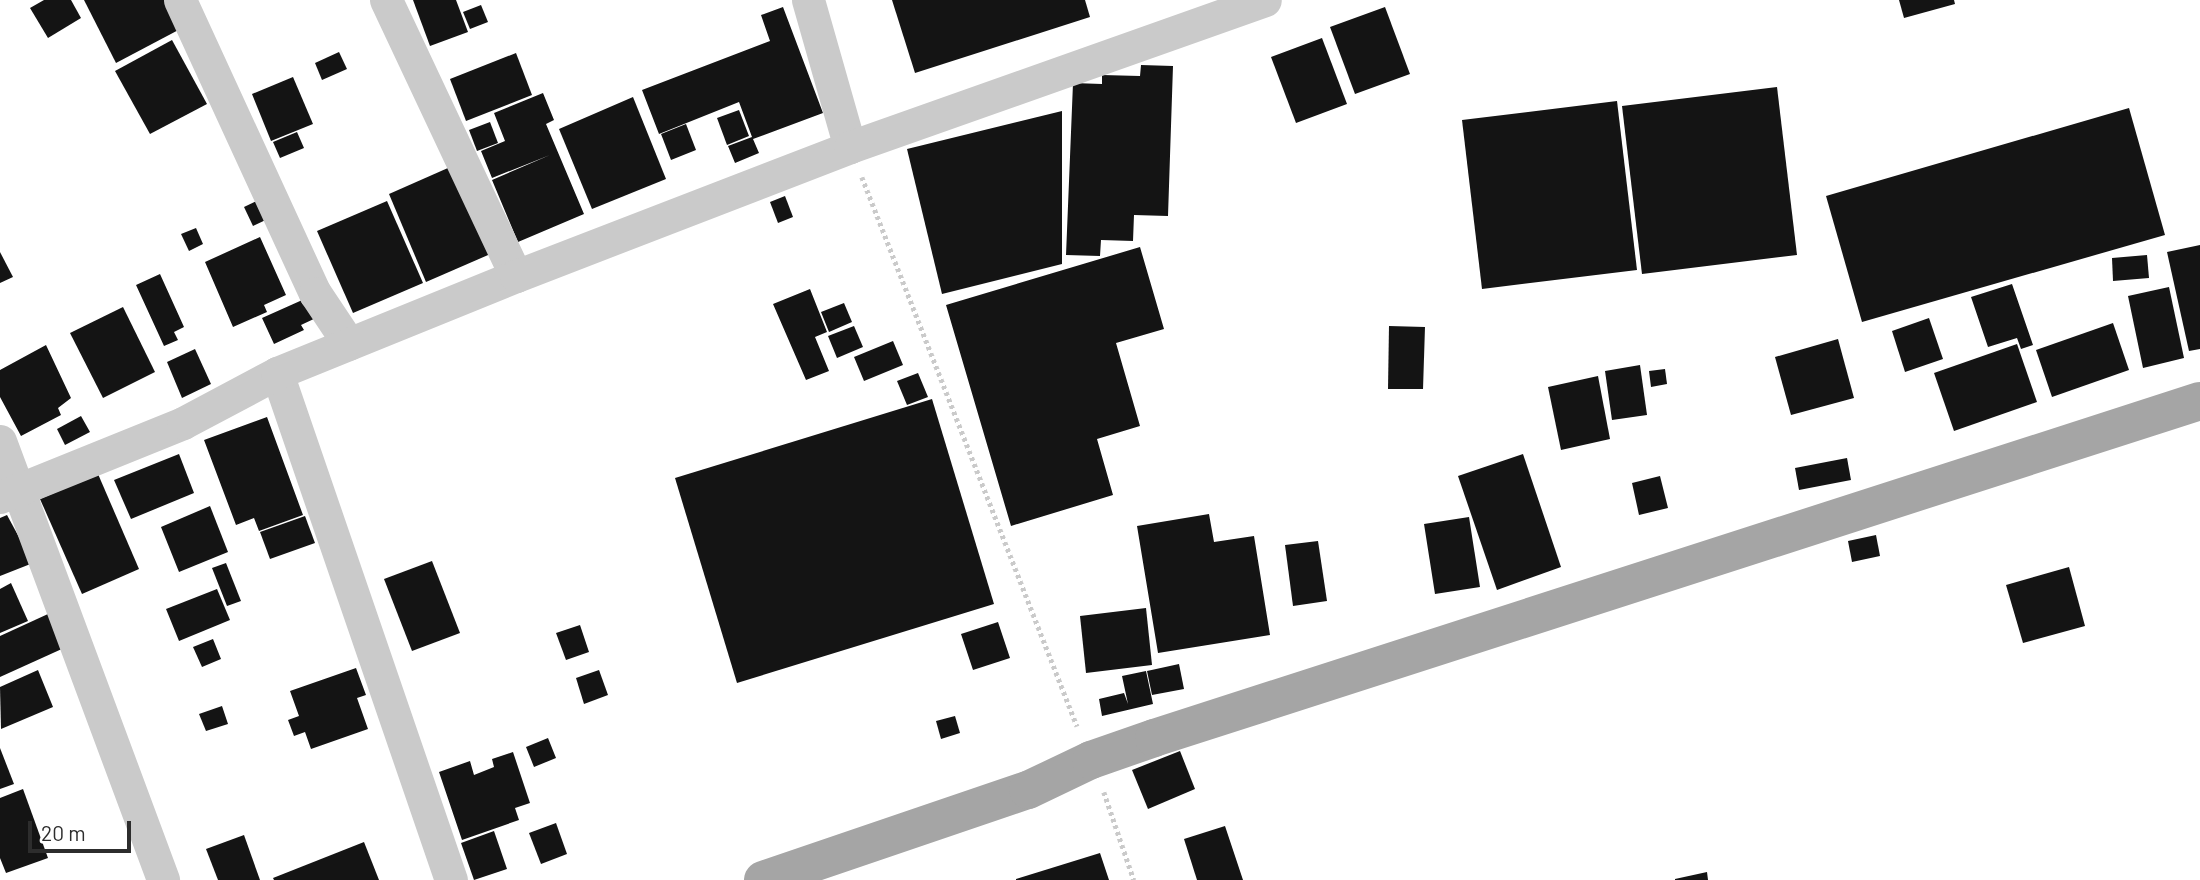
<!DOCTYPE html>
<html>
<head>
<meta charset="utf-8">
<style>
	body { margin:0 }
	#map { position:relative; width:2200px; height:880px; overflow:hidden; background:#fff; font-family:Barlow,sans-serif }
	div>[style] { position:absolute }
	.building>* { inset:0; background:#141414 }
	.path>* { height:4.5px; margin-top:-2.25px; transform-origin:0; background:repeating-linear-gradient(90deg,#cacaca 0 3.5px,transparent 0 7px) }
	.minor>* { height:33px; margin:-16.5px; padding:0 16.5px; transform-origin:16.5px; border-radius:16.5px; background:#cacaca }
	.major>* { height:38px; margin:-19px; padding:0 19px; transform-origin:19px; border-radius:19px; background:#a5a5a5 }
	span { translate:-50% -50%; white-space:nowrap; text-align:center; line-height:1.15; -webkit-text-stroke:7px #fff; paint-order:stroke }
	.scale { position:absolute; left:28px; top:821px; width:103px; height:32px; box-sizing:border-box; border:4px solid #2d2d2d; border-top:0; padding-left:9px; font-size:21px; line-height:24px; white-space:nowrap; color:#2d2d2d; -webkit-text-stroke:5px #fff; paint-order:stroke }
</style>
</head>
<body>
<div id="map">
	<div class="building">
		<div style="clip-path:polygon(44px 0,71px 0,81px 18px,48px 38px,30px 8px)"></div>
		<div style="clip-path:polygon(84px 0,173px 0,186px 26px,116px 63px)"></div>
		<div style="clip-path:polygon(413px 0,456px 0,468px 32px,430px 46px)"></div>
		<div style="clip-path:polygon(892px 0,1085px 0,1090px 17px,915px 73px)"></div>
		<div style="clip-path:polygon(1899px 0,1954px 0,1955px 4px,1904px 18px)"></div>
		<div style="clip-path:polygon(481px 5px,488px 22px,470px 29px,463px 12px)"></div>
		<div style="clip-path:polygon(783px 7px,823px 113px,753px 139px,759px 153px,735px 163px,728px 146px,752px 137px,739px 102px,659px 134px,642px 90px,770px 41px,761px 15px)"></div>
		<div style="clip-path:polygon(1385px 7px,1410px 74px,1355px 94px,1330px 27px)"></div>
		<div style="clip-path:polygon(1322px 38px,1347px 104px,1296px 123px,1271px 57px)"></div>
		<div style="clip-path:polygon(172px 40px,207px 104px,150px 134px,115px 71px)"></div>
		<div style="clip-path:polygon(339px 52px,347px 69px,322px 80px,315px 63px)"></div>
		<div style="clip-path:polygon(516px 53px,532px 95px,466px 121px,450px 79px)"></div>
		<div style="clip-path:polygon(1141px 65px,1173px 66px,1168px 216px,1134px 215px,1133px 241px,1101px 240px,1100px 256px,1066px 255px,1073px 83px,1102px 84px,1102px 75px,1140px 76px)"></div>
		<div style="clip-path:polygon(293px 77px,313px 124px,271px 141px,252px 94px)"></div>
		<div style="clip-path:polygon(1777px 87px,1797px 255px,1642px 274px,1622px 106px)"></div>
		<div style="clip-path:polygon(543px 93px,554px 120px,546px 124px,584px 214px,518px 242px,492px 180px,550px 155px,492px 178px,481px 151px,505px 141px,494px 113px)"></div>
		<div style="clip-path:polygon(633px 97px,666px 179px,592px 209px,559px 129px)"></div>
		<div style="clip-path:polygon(1617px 101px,1637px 270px,1482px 289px,1462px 120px)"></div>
		<div style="clip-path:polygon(2129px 108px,2165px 235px,1862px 322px,1826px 196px)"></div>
		<div style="clip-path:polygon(739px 110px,749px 136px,727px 145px,717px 118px)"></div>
		<div style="clip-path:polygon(1062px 111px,1062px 264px,942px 294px,907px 149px)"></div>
		<div style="clip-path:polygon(490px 122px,498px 143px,477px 151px,469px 130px)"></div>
		<div style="clip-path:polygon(686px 124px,696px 150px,671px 160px,661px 134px)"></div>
		<div style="clip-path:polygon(297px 132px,304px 148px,280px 158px,273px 142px)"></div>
		<div style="clip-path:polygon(457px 164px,495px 252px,426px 282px,389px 194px)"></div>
		<div style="clip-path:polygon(785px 196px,793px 217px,778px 223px,770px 202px)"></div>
		<div style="clip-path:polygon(263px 198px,272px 217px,253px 226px,244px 207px)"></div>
		<div style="clip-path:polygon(387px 201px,423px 283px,353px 313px,317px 231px)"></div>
		<div style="clip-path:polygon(196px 228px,203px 244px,189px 251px,181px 234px)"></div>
		<div style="clip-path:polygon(260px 237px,286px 295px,264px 305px,267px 312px,233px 327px,205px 262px)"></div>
		<div style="clip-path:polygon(2200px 245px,2200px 349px,2189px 351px,2167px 252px)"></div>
		<div style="clip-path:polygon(1140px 247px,1164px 329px,1116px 343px,1140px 426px,1097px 439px,1113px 495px,1011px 526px,946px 305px)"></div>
		<div style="clip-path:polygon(0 252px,13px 277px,0 283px)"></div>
		<div style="clip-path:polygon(2147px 255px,2149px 278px,2113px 281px,2112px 258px)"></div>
		<div style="clip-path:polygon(160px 274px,184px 327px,174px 332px,178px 340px,164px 346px,136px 285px)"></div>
		<div style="clip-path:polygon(2012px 284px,2033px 345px,2021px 349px,2017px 338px,1988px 347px,1971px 297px)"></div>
		<div style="clip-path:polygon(2169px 287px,2184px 358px,2143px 368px,2128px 296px)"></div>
		<div style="clip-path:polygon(810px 289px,827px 332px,815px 337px,829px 371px,806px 380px,773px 304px)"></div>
		<div style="clip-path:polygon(309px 297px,318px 317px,301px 325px,304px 330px,274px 344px,262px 318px)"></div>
		<div style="clip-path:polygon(844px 303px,852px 322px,829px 332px,821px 312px)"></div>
		<div style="clip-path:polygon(123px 307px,155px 372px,103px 398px,70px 333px)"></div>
		<div style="clip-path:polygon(1929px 318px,1943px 359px,1905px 372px,1892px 331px)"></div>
		<div style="clip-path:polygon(2113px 323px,2129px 370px,2052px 397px,2036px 350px)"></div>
		<div style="clip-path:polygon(854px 326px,863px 347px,837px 358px,828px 336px)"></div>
		<div style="clip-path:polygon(1389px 326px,1425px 327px,1423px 389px,1388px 389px)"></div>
		<div style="clip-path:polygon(1838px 339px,1854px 398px,1791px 415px,1775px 357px)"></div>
		<div style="clip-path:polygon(893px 341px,903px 365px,864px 381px,854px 357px)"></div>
		<div style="clip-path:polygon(2017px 344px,2037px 402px,1954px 431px,1934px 373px)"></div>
		<div style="clip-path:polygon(46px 345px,71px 398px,58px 408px,61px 415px,21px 436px,0 397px,0 370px)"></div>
		<div style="clip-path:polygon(195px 349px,211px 384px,182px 398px,167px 362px)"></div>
		<div style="clip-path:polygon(1640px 365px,1647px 415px,1612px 420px,1605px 371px)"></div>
		<div style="clip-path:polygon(1665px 369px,1667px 384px,1651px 387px,1649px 371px)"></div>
		<div style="clip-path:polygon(918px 373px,928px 397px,907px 405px,897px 381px)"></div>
		<div style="clip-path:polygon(1598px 376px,1610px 439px,1561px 450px,1548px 387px)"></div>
		<div style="clip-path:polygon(932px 399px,994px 604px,737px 683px,675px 478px)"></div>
		<div style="clip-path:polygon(81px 416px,90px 432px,65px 445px,57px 429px)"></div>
		<div style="clip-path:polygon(267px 417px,303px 515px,259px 531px,254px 518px,236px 525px,204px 440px)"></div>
		<div style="clip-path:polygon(179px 454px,194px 493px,131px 519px,114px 480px)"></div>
		<div style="clip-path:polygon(1523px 454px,1561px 567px,1497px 590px,1458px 476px)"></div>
		<div style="clip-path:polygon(1847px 458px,1851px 480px,1799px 490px,1795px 468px)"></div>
		<div style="clip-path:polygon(98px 474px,139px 569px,82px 594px,40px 499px)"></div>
		<div style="clip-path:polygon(1660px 476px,1668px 508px,1639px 515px,1632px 483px)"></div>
		<div style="clip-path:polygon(210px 506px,228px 552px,179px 572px,161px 527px)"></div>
		<div style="clip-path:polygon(1209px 514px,1214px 542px,1254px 536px,1270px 635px,1158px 653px,1137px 526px)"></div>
		<div style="clip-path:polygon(7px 515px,33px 563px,0 576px,0 518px)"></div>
		<div style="clip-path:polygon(305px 516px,315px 543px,270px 559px,260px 532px)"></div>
		<div style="clip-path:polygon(1469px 517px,1480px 587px,1435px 594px,1424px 524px)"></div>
		<div style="clip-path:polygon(1876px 535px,1880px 556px,1852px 562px,1848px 541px)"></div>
		<div style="clip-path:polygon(1318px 541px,1327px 601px,1293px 606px,1285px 545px)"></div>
		<div style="clip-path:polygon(432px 561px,460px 633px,412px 651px,384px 579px)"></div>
		<div style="clip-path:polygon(226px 563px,241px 601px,227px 606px,212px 568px)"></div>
		<div style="clip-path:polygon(2069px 567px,2085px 626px,2023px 643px,2006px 585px)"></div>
		<div style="clip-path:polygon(11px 583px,28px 621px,0 633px,0 589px)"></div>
		<div style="clip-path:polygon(217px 589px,230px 620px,179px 641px,166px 609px)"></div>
		<div style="clip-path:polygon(1146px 608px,1152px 665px,1086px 673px,1080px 616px)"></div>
		<div style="clip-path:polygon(48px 614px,64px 648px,0 677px,0 636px)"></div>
		<div style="clip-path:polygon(998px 622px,1010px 658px,973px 670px,961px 634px)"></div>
		<div style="clip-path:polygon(580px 625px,589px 652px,566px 660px,556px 633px)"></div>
		<div style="clip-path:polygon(213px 639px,221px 659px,202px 667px,193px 647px)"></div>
		<div style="clip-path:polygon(1179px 664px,1184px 689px,1152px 695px,1147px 671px)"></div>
		<div style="clip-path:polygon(356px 668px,366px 695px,357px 698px,368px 729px,311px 749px,305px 732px,294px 736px,288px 720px,299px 716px,290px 691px)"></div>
		<div style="clip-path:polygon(38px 670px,53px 707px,1px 729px,0 687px)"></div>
		<div style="clip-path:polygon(599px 670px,608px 695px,584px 704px,576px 678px)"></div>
		<div style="clip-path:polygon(1146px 671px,1153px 704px,1102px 716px,1099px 699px,1124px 693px,1128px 704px,1122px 676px)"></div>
		<div style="clip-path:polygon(222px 706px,228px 724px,206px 731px,199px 714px)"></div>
		<div style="clip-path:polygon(955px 716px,960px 733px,941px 739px,936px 721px)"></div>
		<div style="clip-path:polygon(548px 738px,556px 758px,534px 767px,526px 747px)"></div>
		<div style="clip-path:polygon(0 748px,14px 784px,0 789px)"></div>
		<div style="clip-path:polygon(1180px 751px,1195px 789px,1148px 809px,1132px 770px)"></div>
		<div style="clip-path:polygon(513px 752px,530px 803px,515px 808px,519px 820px,462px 840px,439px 772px,470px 761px,474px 775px,494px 767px,492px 759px)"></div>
		<div style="clip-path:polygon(23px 789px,48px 858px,6px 873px,0 858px,0 798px)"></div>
		<div style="clip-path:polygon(556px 823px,567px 854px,541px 864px,529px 833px)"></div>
		<div style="clip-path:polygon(1225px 826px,1243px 880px,1197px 880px,1184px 839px)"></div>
		<div style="clip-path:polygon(494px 831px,507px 869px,474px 880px,461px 843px)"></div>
		<div style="clip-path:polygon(244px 835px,260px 880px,218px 880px,206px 849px)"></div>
		<div style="clip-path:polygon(364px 842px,379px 880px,274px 880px,273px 878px)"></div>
		<div style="clip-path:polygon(1100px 853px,1109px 880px,1016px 880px,1016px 879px)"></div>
		<div style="clip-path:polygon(1707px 872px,1708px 880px,1675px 880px,1675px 879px)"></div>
	</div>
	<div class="path">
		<div style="left:862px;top:177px;width:590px;rotate:68.61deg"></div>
		<div style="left:1104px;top:792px;width:93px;rotate:71.2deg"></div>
	</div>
	<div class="minor">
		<div style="left:180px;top:0;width:323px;rotate:65.3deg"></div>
		<div style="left:315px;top:293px;width:61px;rotate:56.3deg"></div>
		<div style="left:386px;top:0;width:305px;rotate:64.8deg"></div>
		<div style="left:808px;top:0;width:153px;rotate:74.1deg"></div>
		<div style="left:277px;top:373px;width:536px;rotate:71.06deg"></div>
		<div style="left:0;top:441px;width:468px;rotate:69.6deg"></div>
		<div style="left:0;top:497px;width:197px;rotate:-22deg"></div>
		<div style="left:183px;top:423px;width:106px;rotate:-28deg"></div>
		<div style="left:277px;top:373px;width:258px;rotate:-22.1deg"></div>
		<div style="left:516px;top:276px;width:358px;rotate:-21.1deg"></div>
		<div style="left:850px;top:147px;width:440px;rotate:-19.5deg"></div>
	</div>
	<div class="major">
		<div style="left:763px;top:880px;width:280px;rotate:-18.8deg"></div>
		<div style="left:1028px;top:790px;width:70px;rotate:-25.5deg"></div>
		<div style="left:1091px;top:760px;width:67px;rotate:-19.2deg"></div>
		<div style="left:1154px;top:738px;width:1099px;rotate:-17.86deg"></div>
	</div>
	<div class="scale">20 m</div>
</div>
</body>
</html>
